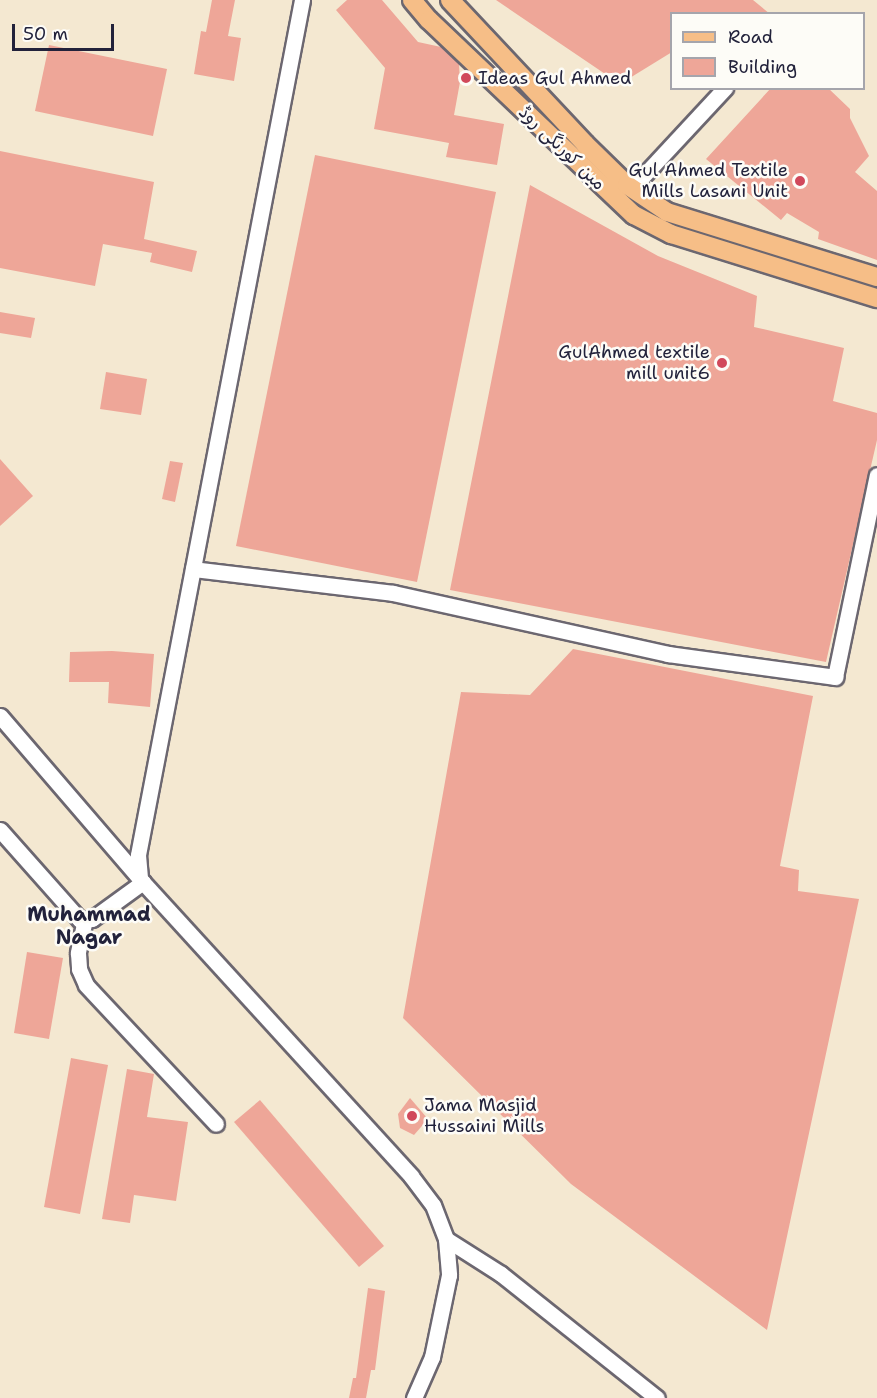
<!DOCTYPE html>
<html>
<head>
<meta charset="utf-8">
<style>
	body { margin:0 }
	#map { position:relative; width:877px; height:1398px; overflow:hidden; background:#f4e8d1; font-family:"Shantell Sans","Playpen Sans Arabic",sans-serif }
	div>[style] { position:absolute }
	.building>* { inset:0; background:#eea698 }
	.roads { filter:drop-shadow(2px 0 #6c6770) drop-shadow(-2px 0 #6c6770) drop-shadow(0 2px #6c6770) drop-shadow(0 -2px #6c6770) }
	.minor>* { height:15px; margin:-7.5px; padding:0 7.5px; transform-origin:7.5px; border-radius:7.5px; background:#fff }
	.major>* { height:18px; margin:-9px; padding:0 9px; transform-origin:9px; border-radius:9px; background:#f6be87 }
	.dots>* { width:16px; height:16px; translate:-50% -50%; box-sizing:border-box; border:3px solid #fdfcf7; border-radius:50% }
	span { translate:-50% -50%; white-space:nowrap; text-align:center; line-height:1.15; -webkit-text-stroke:5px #fdfcf7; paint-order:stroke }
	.poi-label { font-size:18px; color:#22223b }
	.left { translate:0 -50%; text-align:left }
	.right { translate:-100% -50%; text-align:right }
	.street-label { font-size:18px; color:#22223b }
	.neighbourhood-label { font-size:20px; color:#22223b; font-weight:700 }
	.legend { position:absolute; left:670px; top:12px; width:195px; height:78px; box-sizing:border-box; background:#fdfcf7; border:2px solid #a5a5ac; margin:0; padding:8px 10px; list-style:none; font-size:18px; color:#22223b }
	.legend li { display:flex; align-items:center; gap:12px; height:30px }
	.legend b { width:30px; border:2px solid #a5a5ac }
	.scale { position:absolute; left:12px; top:24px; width:102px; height:27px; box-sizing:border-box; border:3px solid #22223b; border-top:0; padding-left:8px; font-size:18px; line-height:21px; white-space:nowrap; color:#22223b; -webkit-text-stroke:4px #fdfcf7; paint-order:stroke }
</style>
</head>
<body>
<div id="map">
	<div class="building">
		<div style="clip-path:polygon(212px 0,235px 0,228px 36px,241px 38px,234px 81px,194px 74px,201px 31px,206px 32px)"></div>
		<div style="clip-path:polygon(347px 0,382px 0,418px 42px,441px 47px,459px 64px,460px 82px,454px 115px,504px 124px,497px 165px,446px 157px,449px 143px,374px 129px,385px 68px,336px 10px)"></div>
		<div style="clip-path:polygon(496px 0,753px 0,770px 14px,672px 14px,672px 52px,620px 84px)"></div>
		<div style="clip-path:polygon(49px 45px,167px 69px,153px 136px,35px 111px)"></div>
		<div style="clip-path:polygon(771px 88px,828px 88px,850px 109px,850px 118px,869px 156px,855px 172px,877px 191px,877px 260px,818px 239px,819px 232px,787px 213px,781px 220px,706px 159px)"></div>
		<div style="clip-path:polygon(0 151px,154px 182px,144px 239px,197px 251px,192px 272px,150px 262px,152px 253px,103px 244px,95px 286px,0 268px)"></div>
		<div style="clip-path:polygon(315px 155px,496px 192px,417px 582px,236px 546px)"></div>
		<div style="clip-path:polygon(530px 185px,658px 256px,757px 296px,754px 327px,844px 348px,833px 401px,877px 413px,877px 440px,826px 662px,450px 590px)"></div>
		<div style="clip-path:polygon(0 312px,35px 318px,31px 338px,0 333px)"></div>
		<div style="clip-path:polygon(106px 372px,147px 379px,141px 415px,100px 409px)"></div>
		<div style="clip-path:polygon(0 459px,33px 496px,0 526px)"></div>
		<div style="clip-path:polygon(170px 461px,183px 463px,175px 502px,162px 499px)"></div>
		<div style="clip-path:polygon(573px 649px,813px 696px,780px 866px,799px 870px,798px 891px,859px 899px,767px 1330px,571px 1184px,403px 1018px,461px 692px,530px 695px)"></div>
		<div style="clip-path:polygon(112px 651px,154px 654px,150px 707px,108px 703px,109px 682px,69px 682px,70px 652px)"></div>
		<div style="clip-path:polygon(27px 952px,63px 958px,49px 1039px,14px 1033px)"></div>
		<div style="clip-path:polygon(71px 1058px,108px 1065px,80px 1214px,44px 1207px)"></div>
		<div style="clip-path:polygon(127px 1069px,154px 1074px,147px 1117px,188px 1122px,176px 1201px,134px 1195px,130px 1223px,102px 1219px)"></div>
		<div style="clip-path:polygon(410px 1098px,428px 1119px,414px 1135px,400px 1128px,398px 1114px)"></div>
		<div style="clip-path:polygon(260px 1100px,384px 1246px,359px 1267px,234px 1122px)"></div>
		<div style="clip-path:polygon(368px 1288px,385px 1291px,375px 1370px,371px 1370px,366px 1398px,349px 1398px,353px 1378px,356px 1378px)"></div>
	</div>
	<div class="roads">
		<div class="minor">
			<div style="left:302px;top:0;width:871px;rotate:100.86deg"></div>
			<div style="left:138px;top:855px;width:24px;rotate:85deg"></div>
			<div style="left:140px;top:879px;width:402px;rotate:47.6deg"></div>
			<div style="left:411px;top:1176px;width:36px;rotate:53deg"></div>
			<div style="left:433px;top:1205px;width:36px;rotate:69deg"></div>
			<div style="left:446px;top:1239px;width:36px;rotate:85deg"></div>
			<div style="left:449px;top:1275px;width:84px;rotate:101.7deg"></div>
			<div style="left:432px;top:1357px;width:45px;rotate:113.7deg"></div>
			<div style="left:632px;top:188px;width:137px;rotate:-47.1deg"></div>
			<div style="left:193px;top:569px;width:201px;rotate:6.8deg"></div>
			<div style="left:393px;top:593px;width:282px;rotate:12.5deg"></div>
			<div style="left:668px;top:654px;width:169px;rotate:7.8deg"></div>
			<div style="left:835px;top:677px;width:206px;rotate:-78.3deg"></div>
			<div style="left:0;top:716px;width:215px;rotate:49.3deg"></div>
			<div style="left:0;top:830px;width:120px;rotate:48.4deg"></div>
			<div style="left:80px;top:920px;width:12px;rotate:-5deg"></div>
			<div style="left:92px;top:919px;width:63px;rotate:-36deg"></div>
			<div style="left:85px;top:919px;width:35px;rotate:102deg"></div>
			<div style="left:78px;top:953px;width:16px;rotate:86deg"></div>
			<div style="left:79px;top:969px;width:17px;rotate:66deg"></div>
			<div style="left:86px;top:985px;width:190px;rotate:46.9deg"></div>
			<div style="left:446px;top:1239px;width:65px;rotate:32.5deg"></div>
			<div style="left:501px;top:1274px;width:199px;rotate:38.5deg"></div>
		</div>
		<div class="major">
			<div style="left:412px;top:0;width:26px;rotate:50deg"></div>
			<div style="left:429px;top:20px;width:283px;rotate:43.6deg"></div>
			<div style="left:634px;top:215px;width:42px;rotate:27.2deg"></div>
			<div style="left:671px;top:234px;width:216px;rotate:17.3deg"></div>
			<div style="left:450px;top:0;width:197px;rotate:46.8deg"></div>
			<div style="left:585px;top:144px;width:59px;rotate:44.3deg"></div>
			<div style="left:627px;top:185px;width:48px;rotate:34deg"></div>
			<div style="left:667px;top:212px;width:220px;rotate:17.2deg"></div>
		</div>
	</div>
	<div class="dots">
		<div style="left:466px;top:78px;background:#d1495b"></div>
		<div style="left:800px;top:181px;background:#d1495b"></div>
		<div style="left:722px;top:363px;background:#d1495b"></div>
		<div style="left:412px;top:1116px;background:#d1495b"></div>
	</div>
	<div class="poi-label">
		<span class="left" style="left:478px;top:78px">Ideas Gul Ahmed</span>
		<span class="right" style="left:788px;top:181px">Gul Ahmed Textile<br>Mills Lasani Unit</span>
		<span class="right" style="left:710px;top:363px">GulAhmed textile<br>mill unit6</span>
		<span class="left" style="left:424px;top:1116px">Jama Masjid<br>Hussaini Mills</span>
	</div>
	<div class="street-label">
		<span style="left:562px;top:148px;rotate:44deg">مین کورنگی روڈ</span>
	</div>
	<div class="neighbourhood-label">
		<span style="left:89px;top:926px">Muhammad<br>Nagar</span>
	</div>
	<ul class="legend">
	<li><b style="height:8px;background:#f6be87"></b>Road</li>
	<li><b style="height:16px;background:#eea698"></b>Building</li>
	</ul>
	<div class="scale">50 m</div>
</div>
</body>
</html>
